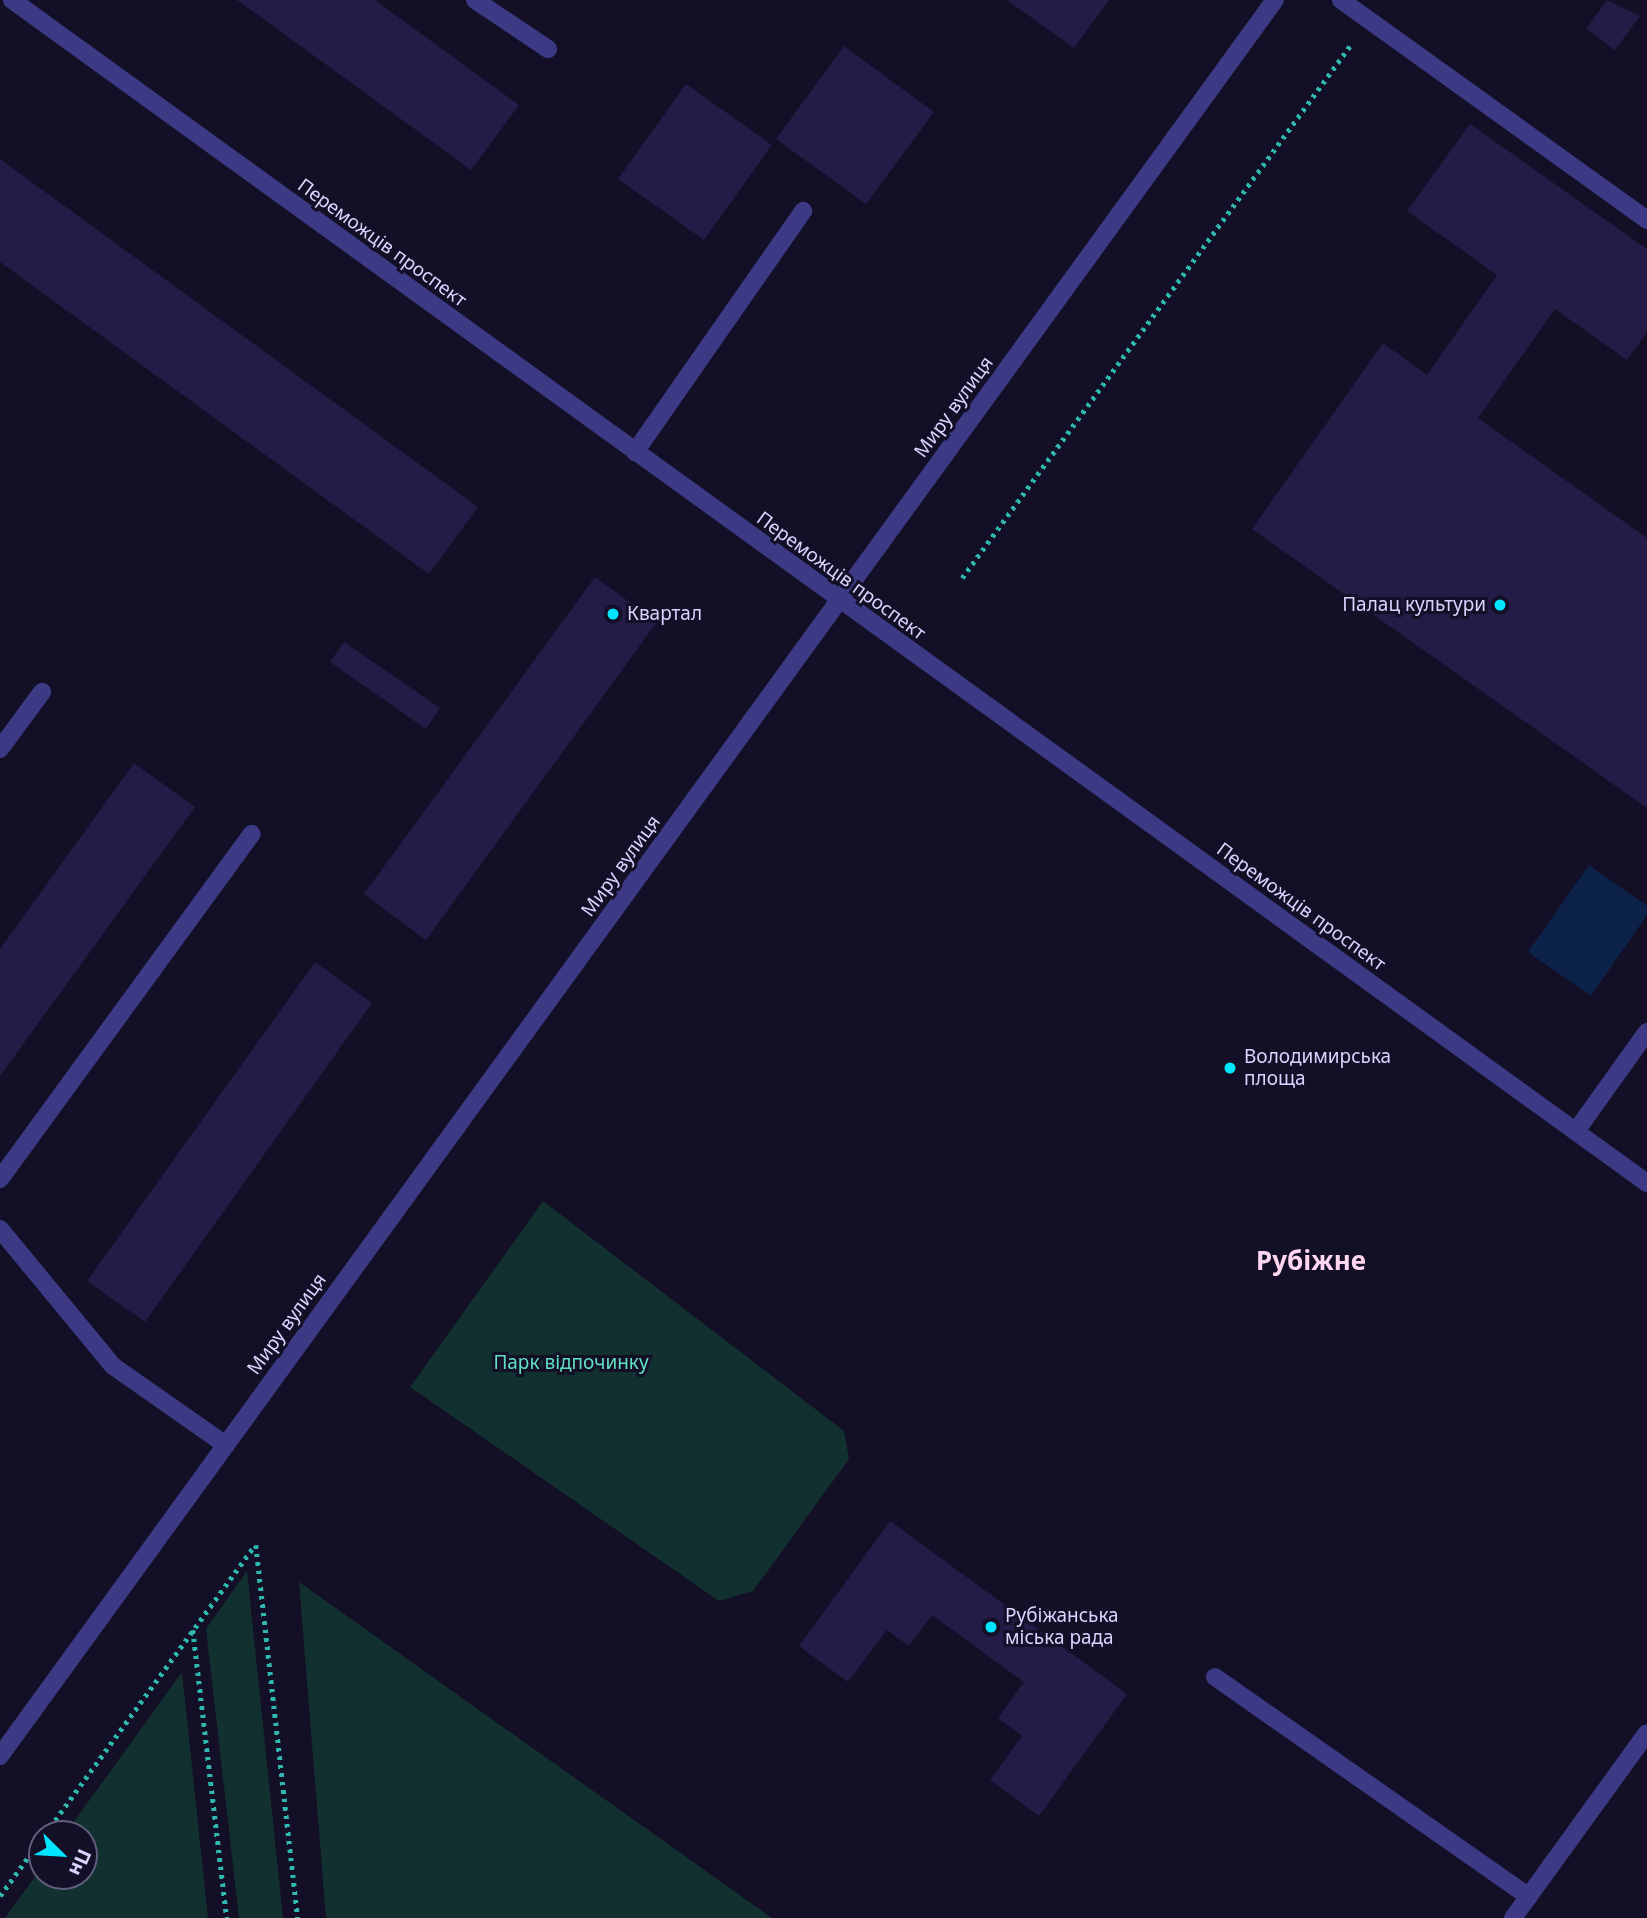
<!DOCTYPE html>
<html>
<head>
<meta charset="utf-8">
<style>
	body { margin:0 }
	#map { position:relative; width:1647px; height:1918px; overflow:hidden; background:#130f26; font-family:"Noto Sans",sans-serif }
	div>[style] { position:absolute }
	.green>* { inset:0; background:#12302f }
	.water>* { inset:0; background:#0c2248 }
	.building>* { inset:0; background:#241b47 }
	.path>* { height:4.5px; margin-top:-2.25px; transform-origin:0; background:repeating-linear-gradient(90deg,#2fb8b0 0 3.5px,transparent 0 8.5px) }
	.service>* { height:18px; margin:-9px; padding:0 9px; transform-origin:9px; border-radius:9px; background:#3d3a85 }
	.minor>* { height:18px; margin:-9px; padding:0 9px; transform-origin:9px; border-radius:9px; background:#3d3a85 }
	.tertiary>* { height:18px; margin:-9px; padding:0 9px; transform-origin:9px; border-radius:9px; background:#3d3a85 }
	.dots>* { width:19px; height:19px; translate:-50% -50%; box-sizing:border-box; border:4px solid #130f26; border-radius:50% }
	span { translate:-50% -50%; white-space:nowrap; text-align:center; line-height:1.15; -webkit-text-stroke:6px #130f26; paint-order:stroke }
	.street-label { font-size:19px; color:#d9d4ff }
	.poi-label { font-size:19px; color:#d9d4ff }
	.right { translate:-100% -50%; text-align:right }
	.left { translate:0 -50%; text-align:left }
	.park-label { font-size:19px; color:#5fe0c0 }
	.district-label { font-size:26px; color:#ffd6f0; font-weight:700 }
	.north { position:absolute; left:28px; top:1820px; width:70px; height:70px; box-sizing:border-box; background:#130f26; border:2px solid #625e7d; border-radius:50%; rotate:114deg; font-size:19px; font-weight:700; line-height:28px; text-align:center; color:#d9d4ff }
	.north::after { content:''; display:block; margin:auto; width:24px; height:32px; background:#00e5ff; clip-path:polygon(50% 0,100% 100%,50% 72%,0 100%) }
</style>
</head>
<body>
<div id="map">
	<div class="green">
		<div style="clip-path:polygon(543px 1201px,844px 1431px,849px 1459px,753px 1591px,719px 1601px,410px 1387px)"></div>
		<div style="clip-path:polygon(247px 1571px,283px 1918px,239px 1918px,206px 1629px)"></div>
		<div style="clip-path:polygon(299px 1582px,772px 1918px,326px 1918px)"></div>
		<div style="clip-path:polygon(182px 1672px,208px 1918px,5px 1918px,42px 1867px,42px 1876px,84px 1876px,84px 1834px,65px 1834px)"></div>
	</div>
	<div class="water">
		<div style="clip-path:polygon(1589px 865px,1647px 906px,1647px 915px,1591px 996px,1528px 952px)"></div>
	</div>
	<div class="building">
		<div style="clip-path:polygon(237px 0,375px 0,519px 105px,471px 170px)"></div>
		<div style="clip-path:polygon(1007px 0,1109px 0,1074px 48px)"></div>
		<div style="clip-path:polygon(1607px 0,1640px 16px,1615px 50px,1586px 29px)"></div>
		<div style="clip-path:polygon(844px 46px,934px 112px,866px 204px,776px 139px)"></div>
		<div style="clip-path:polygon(686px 84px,772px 145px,704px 240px,618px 179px)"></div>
		<div style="clip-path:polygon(1470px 124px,1647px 249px,1647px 332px,1627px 360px,1555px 309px,1478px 418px,1647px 538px,1647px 808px,1252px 529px,1383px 343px,1427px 375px,1497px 275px,1407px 211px)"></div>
		<div style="clip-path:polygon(0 159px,478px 507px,429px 574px,0 262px)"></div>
		<div style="clip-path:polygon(595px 577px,657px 622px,426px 940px,364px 894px)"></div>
		<div style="clip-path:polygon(344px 642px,440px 708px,426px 729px,330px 662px)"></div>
		<div style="clip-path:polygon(134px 763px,195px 807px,0 1076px,0 949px)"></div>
		<div style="clip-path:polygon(315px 962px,372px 1003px,145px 1322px,87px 1281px)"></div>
		<div style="clip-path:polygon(890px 1521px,1127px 1694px,1039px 1816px,990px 1780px,1022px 1736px,998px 1718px,1024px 1682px,932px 1615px,909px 1646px,887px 1630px,848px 1682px,799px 1646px)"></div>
	</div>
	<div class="path">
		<div style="left:962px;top:578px;width:662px;rotate:-53.91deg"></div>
		<div style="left:256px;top:1545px;width:375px;rotate:83.6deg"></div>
		<div style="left:193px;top:1630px;width:290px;rotate:83.3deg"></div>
		<div style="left:45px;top:1834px;width:357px;rotate:-54deg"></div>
		<div style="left:0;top:1896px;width:72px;rotate:-54.1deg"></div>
	</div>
	<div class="service">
		<div style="left:475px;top:0;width:88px;rotate:33.9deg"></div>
		<div style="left:1341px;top:0;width:377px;rotate:35.7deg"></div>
		<div style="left:635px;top:452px;width:294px;rotate:-55.1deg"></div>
		<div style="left:0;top:749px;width:71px;rotate:-53.6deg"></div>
		<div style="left:1576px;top:1131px;width:122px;rotate:-54.4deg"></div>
		<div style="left:0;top:1179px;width:427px;rotate:-53.9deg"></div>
		<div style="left:0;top:1229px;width:178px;rotate:50.5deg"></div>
		<div style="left:113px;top:1366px;width:138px;rotate:35deg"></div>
		<div style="left:1215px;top:1677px;width:383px;rotate:35deg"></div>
	</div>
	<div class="minor">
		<div style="left:1513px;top:1918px;width:228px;rotate:-54.1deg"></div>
	</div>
	<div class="tertiary">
		<div style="left:12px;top:0;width:2018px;rotate:35.89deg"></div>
		<div style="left:0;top:1756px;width:2170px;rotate:-54.02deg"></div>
	</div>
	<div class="dots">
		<div style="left:1500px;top:605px;background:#00e5ff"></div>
		<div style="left:613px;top:614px;background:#00e5ff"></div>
		<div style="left:1230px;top:1068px;background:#00e5ff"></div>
		<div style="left:991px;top:1627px;background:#00e5ff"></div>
	</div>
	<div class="street-label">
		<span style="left:382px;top:243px;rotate:36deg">Переможців проспект</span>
		<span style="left:954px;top:407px;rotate:-54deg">Миру вулиця</span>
		<span style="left:841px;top:576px;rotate:36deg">Переможців проспект</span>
		<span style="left:621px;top:866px;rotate:-54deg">Миру вулиця</span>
		<span style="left:1301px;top:907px;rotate:36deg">Переможців проспект</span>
		<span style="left:287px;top:1324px;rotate:-54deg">Миру вулиця</span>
	</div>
	<div class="poi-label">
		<span class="right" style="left:1486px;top:605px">Палац культури</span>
		<span class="left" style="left:627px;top:614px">Квартал</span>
		<span class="left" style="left:1244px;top:1068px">Володимирська<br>площа</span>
		<span class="left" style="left:1005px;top:1627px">Рубіжанська<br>міська рада</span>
	</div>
	<div class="park-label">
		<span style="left:571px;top:1363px">Парк відпочинку</span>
	</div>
	<div class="district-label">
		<span style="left:1311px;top:1261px">Рубіжне</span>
	</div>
	<div class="north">Пн</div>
</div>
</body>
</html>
